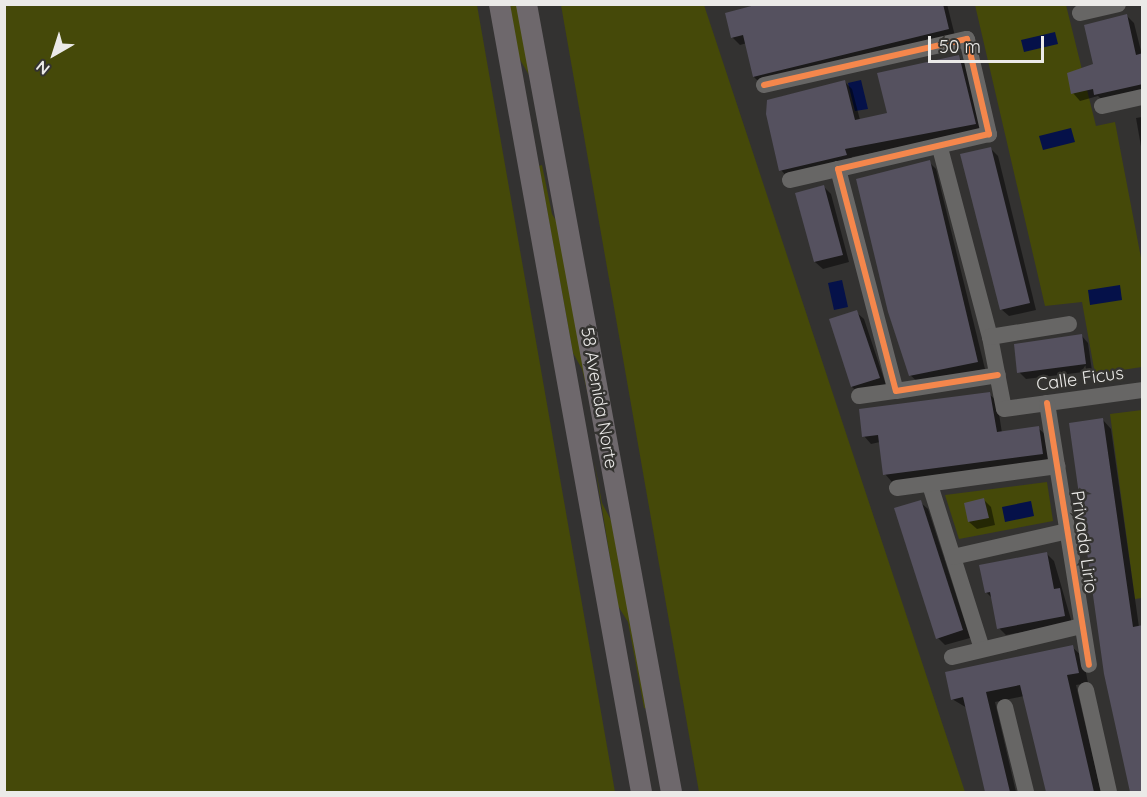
<!DOCTYPE html>
<html>
<head>
<meta charset="utf-8">
<style>
	body { margin:0 }
	#map { position:relative; width:1147px; height:797px; overflow:hidden; background:#333231; font-family:Quicksand,sans-serif }
	div>[style] { position:absolute }
	.green>* { inset:0; background:#454909 }
	.water>* { inset:0; background:#051149 }
	.shadow>* { inset:0; background:#0007 }
	.building>* { inset:0; background:#55515f }
	.minor>* { height:16px; margin:-8px; padding:0 8px; transform-origin:8px; border-radius:8px; background:#676665 }
	.major>* { height:21px; margin:-10.5px; padding:0 10.5px; transform-origin:10.5px; border-radius:10.5px; background:#6e686c }
	.cycleway>* { height:6px; margin:-3px; padding:0 3px; transform-origin:3px; border-radius:3px; background:#f5874c }
	span { translate:-50% -50%; white-space:nowrap; text-align:center; line-height:1.15; -webkit-text-stroke:5px #343330; paint-order:stroke }
	.street-label { font-size:18px; color:#ebeae8 }
	.frame { position:absolute; inset:0; border:6px solid #ebeae8; pointer-events:none }
	.north { position:absolute; left:24px; top:24px; width:60px; height:60px; -webkit-text-stroke:4px #343330; paint-order:stroke; rotate:219deg; font-size:16px; font-weight:700; line-height:24px; text-align:center; color:#ebeae8 }
	.north::after { content:''; display:block; margin:auto; width:21px; height:27px; background:#ebeae8; clip-path:polygon(50% 0,100% 100%,50% 72%,0 100%) }
	.scale { position:absolute; left:928px; top:36px; width:116px; height:27px; box-sizing:border-box; border:3px solid #ebeae8; border-top:0; padding-left:8px; font-size:18px; line-height:21px; white-space:nowrap; color:#ebeae8; -webkit-text-stroke:4px #343330; paint-order:stroke }
</style>
</head>
<body>
<div id="map">
	<div class="green">
		<div style="clip-path:polygon(5px 4px,477px 5px,615px 792px,5px 792px)"></div>
		<div style="clip-path:polygon(510px 5px,519px 5px,529px 75px,519px 58px)"></div>
		<div style="clip-path:polygon(561px 5px,704px 5px,965px 792px,699px 792px)"></div>
		<div style="clip-path:polygon(975px 5px,1066px 5px,1096px 126px,1115px 122px,1142px 263px,1142px 367px,1095px 374px,1082px 302px,1045px 306px)"></div>
		<div style="clip-path:polygon(542px 165px,552px 214px,561px 229px,593px 416px,582px 369px,573px 353px,539px 166px)"></div>
		<div style="clip-path:polygon(1142px 410px,1142px 598px,1135px 599px,1110px 414px)"></div>
		<div style="clip-path:polygon(594px 460px,602px 503px,611px 520px,648px 709px,644px 708px,628px 622px,618px 606px)"></div>
		<div style="clip-path:polygon(1047px 482px,1053px 521px,959px 539px,945px 495px)"></div>
	</div>
	<div class="water">
		<div style="clip-path:polygon(1055px 32px,1058px 44px,1024px 52px,1021px 40px)"></div>
		<div style="clip-path:polygon(861px 80px,868px 109px,855px 111px,848px 83px)"></div>
		<div style="clip-path:polygon(1071px 128px,1075px 142px,1043px 150px,1039px 136px)"></div>
		<div style="clip-path:polygon(842px 280px,848px 307px,834px 310px,828px 283px)"></div>
		<div style="clip-path:polygon(1120px 285px,1122px 300px,1090px 305px,1088px 290px)"></div>
		<div style="clip-path:polygon(1031px 501px,1034px 516px,1005px 522px,1002px 507px)"></div>
	</div>
	<div class="shadow">
		<div style="clip-path:polygon(765px 4px,947px 4px,955px 36px,761px 84px,754px 77px,747px 43px,740px 45px,732px 37px)"></div>
		<div style="clip-path:polygon(1127px 16px,1134px 23px,1142px 55px,1142px 91px,1103px 101px,1098px 96px,1080px 101px,1073px 93px)"></div>
		<div style="clip-path:polygon(958px 57px,966px 64px,982px 132px,852px 157px,853px 163px,788px 178px,781px 170px,767px 105px,780px 97px,845px 82px,852px 89px,860px 120px,889px 114px)"></div>
		<div style="clip-path:polygon(1142px 117px,1142px 152px,1136px 118px)"></div>
		<div style="clip-path:polygon(991px 149px,998px 156px,1036px 310px,1009px 316px,1001px 309px)"></div>
		<div style="clip-path:polygon(929px 162px,936px 169px,985px 369px,918px 382px,910px 375px)"></div>
		<div style="clip-path:polygon(824px 187px,831px 194px,849px 262px,823px 269px,815px 262px)"></div>
		<div style="clip-path:polygon(856px 312px,864px 319px,886px 385px,860px 394px,852px 387px,830px 320px)"></div>
		<div style="clip-path:polygon(1081px 335px,1088px 343px,1092px 371px,1026px 379px,1019px 372px)"></div>
		<div style="clip-path:polygon(989px 394px,997px 401px,1002px 433px,1038px 428px,1046px 435px,1049px 461px,892px 482px,885px 474px,880px 442px,871px 444px,864px 436px)"></div>
		<div style="clip-path:polygon(1103px 420px,1111px 429px,1139px 627px,1142px 626px,1142px 792px,1132px 792px,1105px 674px)"></div>
		<div style="clip-path:polygon(984px 500px,991px 507px,995px 525px,977px 529px,969px 522px)"></div>
		<div style="clip-path:polygon(920px 502px,928px 509px,970px 638px,945px 645px,938px 638px)"></div>
		<div style="clip-path:polygon(1047px 554px,1054px 561px,1072px 623px,1006px 635px,999px 628px,993px 599px,986px 592px)"></div>
		<div style="clip-path:polygon(1072px 647px,1083px 657px,1088px 683px,1076px 685px,1101px 792px,1047px 792px,1024px 696px,995px 702px,1016px 792px,987px 792px,967px 708px,952px 699px)"></div>
	</div>
	<div class="building">
		<div style="clip-path:polygon(759px 4px,943px 4px,949px 29px,753px 77px,743px 35px,731px 38px,725px 13px)"></div>
		<div style="clip-path:polygon(1127px 14px,1136px 55px,1143px 53px,1143px 84px,1094px 95px,1093px 89px,1071px 94px,1067px 73px,1093px 64px,1084px 25px)"></div>
		<div style="clip-path:polygon(959px 55px,976px 124px,845px 149px,847px 155px,779px 171px,766px 114px,767px 100px,845px 80px,855px 120px,887px 113px,877px 73px)"></div>
		<div style="clip-path:polygon(991px 147px,1030px 303px,1000px 310px,960px 154px)"></div>
		<div style="clip-path:polygon(930px 160px,978px 362px,909px 376px,888px 312px,856px 179px)"></div>
		<div style="clip-path:polygon(824px 185px,843px 255px,814px 262px,795px 193px)"></div>
		<div style="clip-path:polygon(857px 310px,880px 378px,851px 387px,829px 319px)"></div>
		<div style="clip-path:polygon(1082px 334px,1086px 364px,1017px 373px,1014px 344px)"></div>
		<div style="clip-path:polygon(990px 392px,997px 432px,1039px 426px,1043px 454px,883px 475px,878px 435px,862px 437px,859px 409px)"></div>
		<div style="clip-path:polygon(1103px 418px,1133px 627px,1143px 625px,1143px 792px,1130px 792px,1104px 674px,1069px 423px)"></div>
		<div style="clip-path:polygon(984px 498px,989px 518px,968px 522px,964px 503px)"></div>
		<div style="clip-path:polygon(921px 500px,963px 630px,936px 639px,894px 508px)"></div>
		<div style="clip-path:polygon(1047px 552px,1054px 589px,1060px 588px,1065px 616px,997px 629px,990px 592px,985px 593px,979px 565px)"></div>
		<div style="clip-path:polygon(1073px 645px,1079px 673px,1067px 675px,1094px 792px,1046px 792px,1020px 685px,986px 692px,1010px 792px,985px 792px,963px 697px,951px 700px,945px 672px)"></div>
	</div>
	<div class="minor">
		<div style="left:1080px;top:13px;width:39px;rotate:-13deg"></div>
		<div style="left:764px;top:85px;width:208px;rotate:-12.8deg"></div>
		<div style="left:967px;top:39px;width:98px;rotate:77deg"></div>
		<div style="left:989px;top:134px;width:155px;rotate:166.9deg"></div>
		<div style="left:838px;top:169px;width:229px;rotate:75.4deg"></div>
		<div style="left:896px;top:391px;width:103px;rotate:-8.9deg"></div>
		<div style="left:1102px;top:106px;width:41px;rotate:-12.7deg"></div>
		<div style="left:940px;top:148px;width:196px;rotate:75.2deg"></div>
		<div style="left:990px;top:337px;width:73px;rotate:79deg"></div>
		<div style="left:1004px;top:409px;width:139px;rotate:-7.8deg"></div>
		<div style="left:790px;top:180px;width:49px;rotate:-12.9deg"></div>
		<div style="left:990px;top:337px;width:80px;rotate:-9.3deg"></div>
		<div style="left:859px;top:396px;width:37px;rotate:-8deg"></div>
		<div style="left:1047px;top:403px;width:265px;rotate:80.9deg"></div>
		<div style="left:930px;top:485px;width:172px;rotate:72.4deg"></div>
		<div style="left:897px;top:488px;width:162px;rotate:-7.8deg"></div>
		<div style="left:953px;top:557px;width:117px;rotate:-12.8deg"></div>
		<div style="left:952px;top:657px;width:133px;rotate:-13.5deg"></div>
		<div style="left:1086px;top:690px;width:105px;rotate:77.3deg"></div>
		<div style="left:1005px;top:707px;width:88px;rotate:76.1deg"></div>
	</div>
	<div class="major">
		<div style="left:499px;top:4px;width:801px;rotate:79.78deg"></div>
		<div style="left:526px;top:4px;width:801px;rotate:79.57deg"></div>
	</div>
	<div class="cycleway">
		<div style="left:764px;top:85px;width:208px;rotate:-12.8deg"></div>
		<div style="left:967px;top:39px;width:98px;rotate:77deg"></div>
		<div style="left:989px;top:134px;width:155px;rotate:166.9deg"></div>
		<div style="left:838px;top:169px;width:229px;rotate:75.4deg"></div>
		<div style="left:896px;top:391px;width:103px;rotate:-8.9deg"></div>
		<div style="left:1047px;top:403px;width:265px;rotate:80.9deg"></div>
	</div>
	<div class="street-label">
		<span style="left:1080px;top:379px;rotate:-8deg">Calle Ficus</span>
		<span style="left:599px;top:398px;rotate:80deg">58 Avenida Norte</span>
		<span style="left:1084px;top:542px;rotate:82deg">Privada Lirio</span>
	</div>
	<div class="frame"></div>
	<div class="north">N</div>
	<div class="scale">50 m</div>
</div>
</body>
</html>
